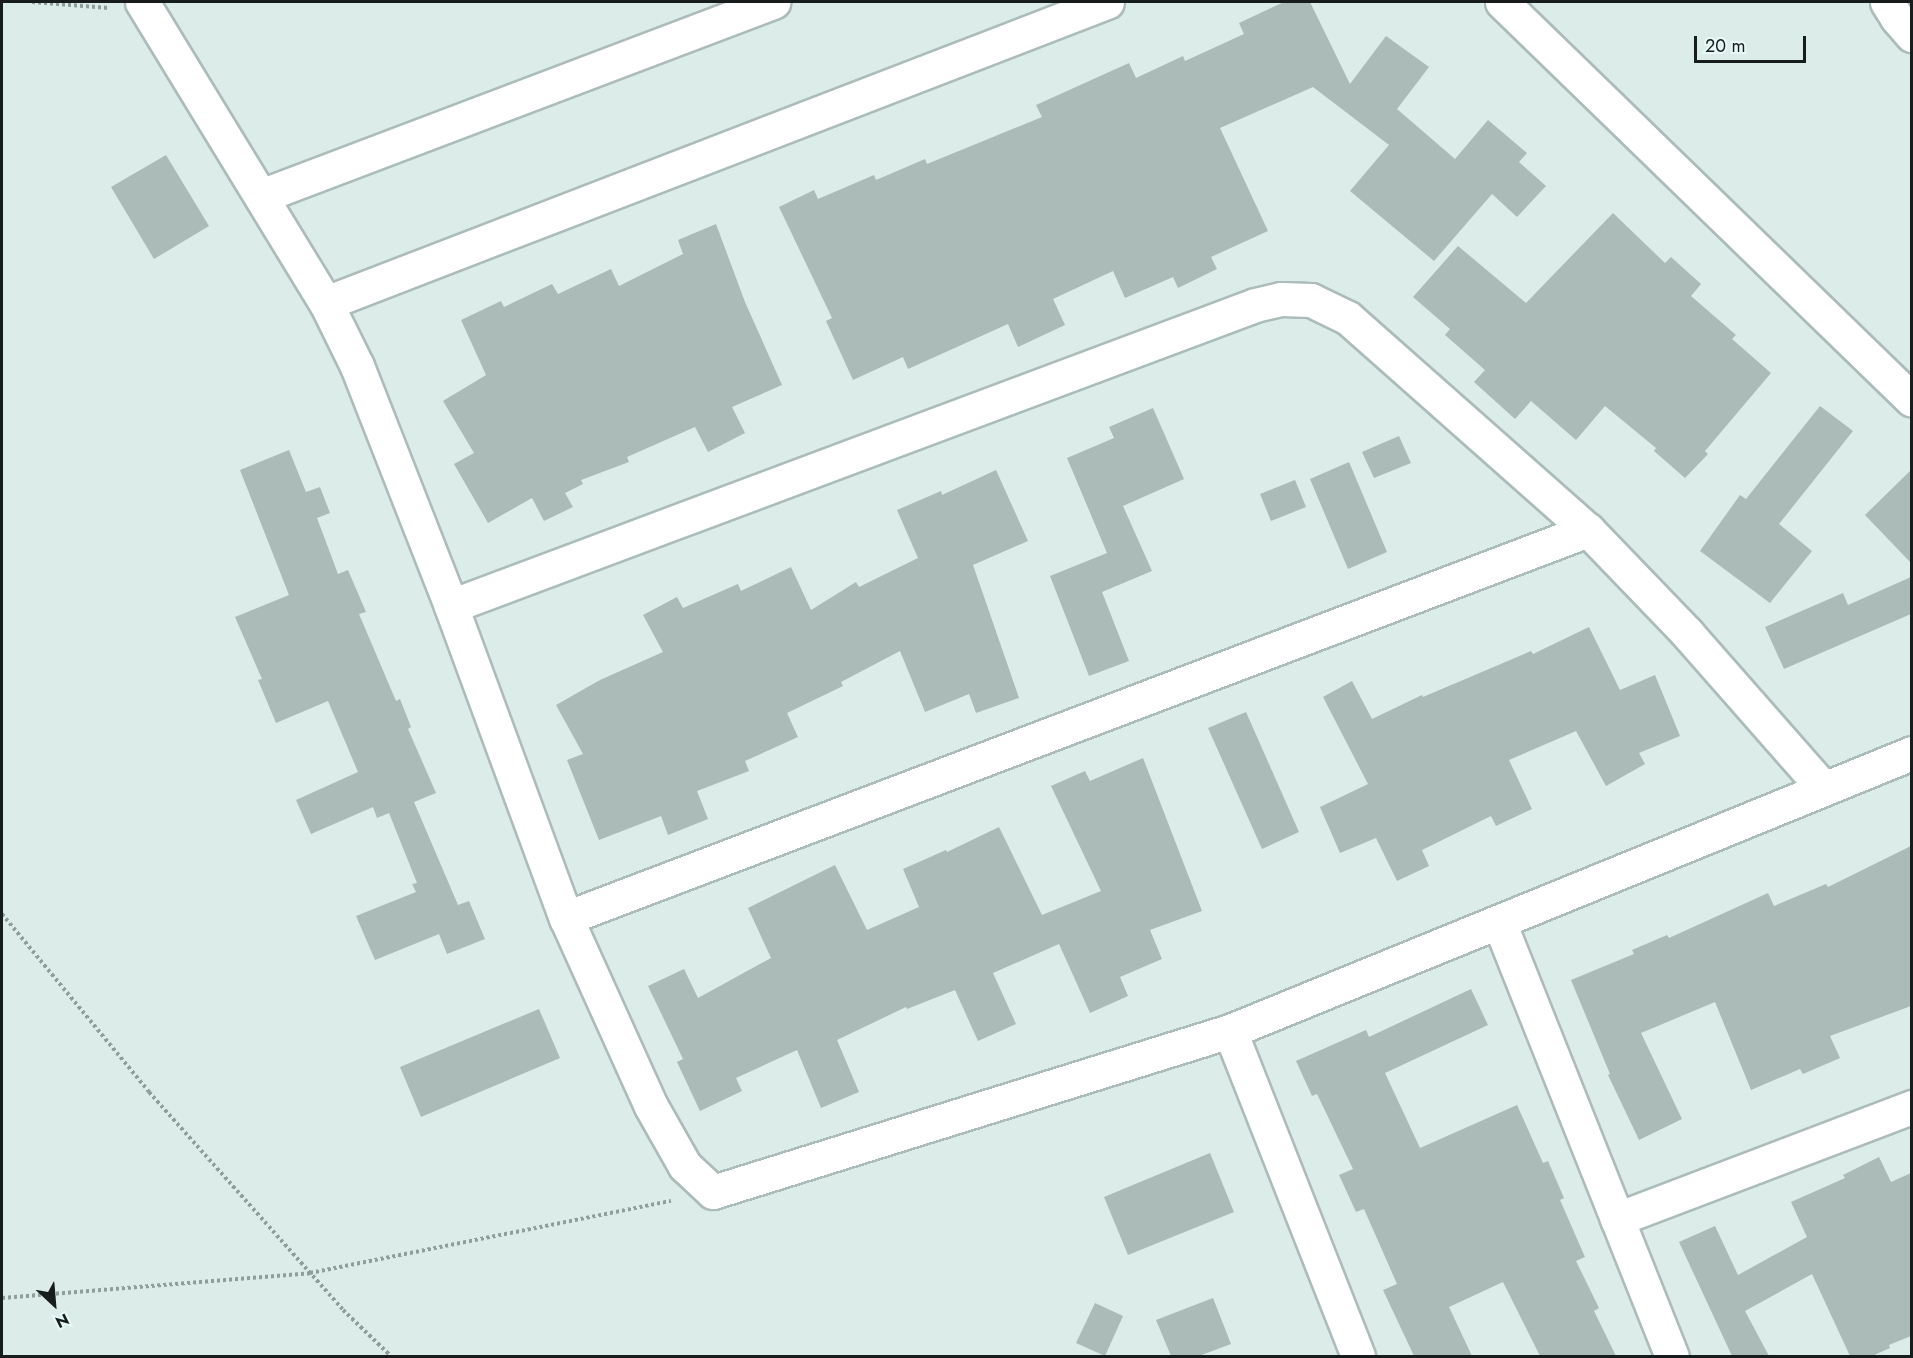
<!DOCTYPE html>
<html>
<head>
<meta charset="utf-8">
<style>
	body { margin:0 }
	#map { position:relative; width:1913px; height:1358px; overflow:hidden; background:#dbece9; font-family:Jost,sans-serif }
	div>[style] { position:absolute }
	.building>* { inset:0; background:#aabbb8 }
	.path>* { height:4px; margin-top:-2px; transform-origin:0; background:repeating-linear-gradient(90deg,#909d9b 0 3px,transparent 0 6px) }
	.roads { filter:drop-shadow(2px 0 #abbcba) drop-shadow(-2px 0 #abbcba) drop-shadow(0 2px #abbcba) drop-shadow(0 -2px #abbcba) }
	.minor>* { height:33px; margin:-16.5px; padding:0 16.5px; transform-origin:16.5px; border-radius:16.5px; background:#fff }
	span { translate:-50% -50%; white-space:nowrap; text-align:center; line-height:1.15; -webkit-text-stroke:4.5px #e8faf7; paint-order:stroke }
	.frame { position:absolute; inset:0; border:3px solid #171d1c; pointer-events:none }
	.north { position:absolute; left:24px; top:1274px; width:60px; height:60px; -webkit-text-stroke:4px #e8faf7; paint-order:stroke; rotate:154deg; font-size:16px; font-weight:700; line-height:24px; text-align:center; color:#171d1c }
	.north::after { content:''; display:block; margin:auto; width:21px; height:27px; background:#171d1c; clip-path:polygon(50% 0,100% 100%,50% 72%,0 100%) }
	.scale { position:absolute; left:1694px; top:36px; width:112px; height:27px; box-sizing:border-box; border:3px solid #171d1c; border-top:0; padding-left:8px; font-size:18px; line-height:21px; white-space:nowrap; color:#171d1c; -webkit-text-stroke:4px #e8faf7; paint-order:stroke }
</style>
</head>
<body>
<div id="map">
	<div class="building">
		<div style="clip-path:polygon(1284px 2px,1310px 2px,1350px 84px,1386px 36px,1429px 67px,1397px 109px,1455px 159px,1488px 120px,1527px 153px,1519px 162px,1546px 186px,1517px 217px,1492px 194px,1434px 261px,1350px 191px,1389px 145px,1313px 87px,1220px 128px,1268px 231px,1211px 257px,1217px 269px,1178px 288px,1173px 277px,1125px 298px,1113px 271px,1053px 299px,1065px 325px,1018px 347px,1008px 324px,908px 369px,903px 357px,853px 380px,826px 321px,832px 318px,779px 207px,814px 190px,818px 199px,874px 175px,876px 180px,925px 159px,927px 164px,1042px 117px,1036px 105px,1129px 63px,1136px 78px,1183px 56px,1185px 61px,1244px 34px,1239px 23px)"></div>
		<div style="clip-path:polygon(166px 155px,209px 226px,154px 259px,111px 187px)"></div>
		<div style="clip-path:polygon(1613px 213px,1665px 263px,1671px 257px,1701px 284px,1691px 296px,1736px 335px,1732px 339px,1771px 373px,1705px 451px,1708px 454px,1685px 478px,1654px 451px,1656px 448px,1605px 406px,1576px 440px,1531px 401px,1515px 419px,1474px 382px,1485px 370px,1445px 335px,1450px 329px,1413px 297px,1458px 246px,1526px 303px)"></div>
		<div style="clip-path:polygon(716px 224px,745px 302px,782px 385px,732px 407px,745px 433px,708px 452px,695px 427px,627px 457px,629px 462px,581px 480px,583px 484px,565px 493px,573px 507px,544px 521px,532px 498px,488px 523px,454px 464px,474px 453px,443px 401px,486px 375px,461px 320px,501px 301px,504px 307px,552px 284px,558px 294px,611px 269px,619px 286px,683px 254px,678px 240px)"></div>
		<div style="clip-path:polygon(1820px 406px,1853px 431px,1779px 524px,1812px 551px,1770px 603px,1700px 551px,1740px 495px,1746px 499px)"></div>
		<div style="clip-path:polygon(1153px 408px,1184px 479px,1123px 506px,1152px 571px,1102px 592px,1129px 661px,1089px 676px,1050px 576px,1107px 553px,1067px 458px,1114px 438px,1109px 427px)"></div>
		<div style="clip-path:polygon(1399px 436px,1411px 463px,1374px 478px,1362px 452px)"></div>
		<div style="clip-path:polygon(289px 450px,306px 492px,320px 487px,330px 513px,317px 518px,338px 574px,348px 570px,366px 612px,359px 614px,396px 701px,400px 699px,411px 727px,408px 729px,436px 793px,414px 802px,458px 905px,469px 901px,485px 939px,447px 954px,439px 934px,375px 960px,356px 916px,416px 892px,412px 884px,417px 883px,389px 813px,377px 818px,373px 807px,311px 834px,296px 800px,358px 772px,328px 701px,276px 723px,258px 680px,262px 679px,235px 617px,289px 595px,240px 470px)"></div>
		<div style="clip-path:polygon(1349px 462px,1387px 552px,1348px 569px,1310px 479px)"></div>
		<div style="clip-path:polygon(996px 470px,1028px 541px,973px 565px,1019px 698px,976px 713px,969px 694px,925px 712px,900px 651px,841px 682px,843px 686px,787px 713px,798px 737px,745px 761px,749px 771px,697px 791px,708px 819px,668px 835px,661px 816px,599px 840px,567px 760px,583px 754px,556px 705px,600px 680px,663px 652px,643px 615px,677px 597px,683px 608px,738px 584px,741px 591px,791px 567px,811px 610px,856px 582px,859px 587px,918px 558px,897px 510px,941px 491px,942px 495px)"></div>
		<div style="clip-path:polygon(1911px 470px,1911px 563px,1865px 515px)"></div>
		<div style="clip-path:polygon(1295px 480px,1306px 507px,1271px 521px,1260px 494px)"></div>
		<div style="clip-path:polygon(1911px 577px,1911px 614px,1784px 669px,1765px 627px,1843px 593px,1848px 605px)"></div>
		<div style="clip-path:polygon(1589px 627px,1620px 690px,1655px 675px,1680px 736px,1639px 753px,1645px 764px,1606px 786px,1576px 731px,1509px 760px,1532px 809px,1496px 826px,1491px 816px,1422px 850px,1429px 866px,1397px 881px,1376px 838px,1340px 853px,1320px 807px,1368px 784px,1323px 697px,1352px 681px,1372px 719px,1422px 695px,1423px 697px,1531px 651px,1533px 654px)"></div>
		<div style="clip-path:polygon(1246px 712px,1299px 832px,1262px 849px,1208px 728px)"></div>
		<div style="clip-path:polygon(1143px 758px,1202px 911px,1150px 930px,1162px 959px,1120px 977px,1128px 996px,1090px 1013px,1059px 944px,993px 973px,1016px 1024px,978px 1041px,955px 990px,907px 1009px,906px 1007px,837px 1040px,859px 1092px,821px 1108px,797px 1050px,736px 1078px,742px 1091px,700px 1111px,677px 1062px,683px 1059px,648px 986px,684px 969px,698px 998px,771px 958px,748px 908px,835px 865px,867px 930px,919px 907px,903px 869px,946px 850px,947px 852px,999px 827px,1042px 915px,1101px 891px,1051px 786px,1085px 771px,1090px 781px)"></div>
		<div style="clip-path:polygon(1911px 846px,1911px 1006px,1830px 1036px,1840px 1058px,1803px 1074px,1800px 1069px,1751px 1090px,1715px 1002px,1641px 1033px,1682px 1119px,1639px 1140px,1608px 1075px,1610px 1074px,1571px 980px,1634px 954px,1632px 950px,1667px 935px,1669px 938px,1768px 893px,1774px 906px,1826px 884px,1828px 887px)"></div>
		<div style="clip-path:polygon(1471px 989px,1488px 1025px,1385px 1073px,1420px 1148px,1517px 1105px,1543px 1163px,1548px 1161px,1564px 1198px,1560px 1200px,1585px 1257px,1576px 1261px,1599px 1308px,1594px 1311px,1616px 1356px,1540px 1356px,1503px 1282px,1449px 1307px,1472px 1356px,1414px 1356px,1383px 1290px,1397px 1284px,1364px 1209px,1356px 1212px,1339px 1175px,1353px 1169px,1317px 1094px,1312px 1096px,1296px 1061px,1366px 1030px,1369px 1037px)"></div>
		<div style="clip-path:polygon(539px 1009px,560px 1058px,421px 1117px,400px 1067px)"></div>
		<div style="clip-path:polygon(1210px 1153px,1234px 1212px,1128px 1255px,1104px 1197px)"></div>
		<div style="clip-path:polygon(1879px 1157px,1891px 1182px,1911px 1173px,1911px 1336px,1889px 1345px,1890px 1348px,1872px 1356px,1850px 1356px,1812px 1274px,1745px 1311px,1769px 1356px,1732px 1356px,1679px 1242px,1715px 1226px,1738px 1275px,1807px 1237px,1791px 1202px,1845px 1178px,1843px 1175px)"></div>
		<div style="clip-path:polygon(1213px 1298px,1231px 1344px,1199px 1356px,1171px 1356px,1156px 1320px)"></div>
		<div style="clip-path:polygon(1095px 1303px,1123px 1316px,1105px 1356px,1076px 1343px)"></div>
	</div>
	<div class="path">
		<div style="left:32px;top:2px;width:77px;rotate:4.5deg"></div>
		<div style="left:2px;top:914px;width:231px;rotate:50.4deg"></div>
		<div style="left:149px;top:1092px;width:292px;rotate:48.3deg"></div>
		<div style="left:343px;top:1310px;width:66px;rotate:43.8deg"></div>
		<div style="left:2px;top:1298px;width:309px;rotate:-4.6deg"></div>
		<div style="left:310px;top:1273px;width:368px;rotate:-11.3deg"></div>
	</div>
	<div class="roads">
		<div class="minor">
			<div style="left:142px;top:2px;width:353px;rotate:58.6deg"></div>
			<div style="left:326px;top:303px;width:70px;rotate:63.8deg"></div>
			<div style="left:357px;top:366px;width:258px;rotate:68.6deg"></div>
			<div style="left:451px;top:606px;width:333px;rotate:69.8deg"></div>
			<div style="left:566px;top:918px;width:206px;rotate:65.7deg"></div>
			<div style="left:651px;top:1106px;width:69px;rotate:60.5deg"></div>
			<div style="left:685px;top:1166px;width:38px;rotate:43deg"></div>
			<div style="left:713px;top:1192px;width:541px;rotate:-17.3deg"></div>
			<div style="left:1230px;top:1031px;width:349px;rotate:68.5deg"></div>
			<div style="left:1502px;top:2px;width:571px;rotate:44.15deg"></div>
			<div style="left:1887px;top:2px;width:19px;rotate:58deg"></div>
			<div style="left:1897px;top:18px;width:23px;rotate:49deg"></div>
			<div style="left:261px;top:196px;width:548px;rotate:-20.75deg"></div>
			<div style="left:326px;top:303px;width:837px;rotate:-21.08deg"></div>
			<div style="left:451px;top:606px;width:858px;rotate:-20.52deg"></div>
			<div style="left:1255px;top:305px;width:27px;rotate:-13deg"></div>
			<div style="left:1281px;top:299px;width:30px;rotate:2deg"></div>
			<div style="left:1311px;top:300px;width:41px;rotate:25.9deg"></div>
			<div style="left:1348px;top:318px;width:320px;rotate:41.5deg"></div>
			<div style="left:1588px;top:530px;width:143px;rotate:46.1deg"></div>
			<div style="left:1687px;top:633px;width:206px;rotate:48.7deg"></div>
			<div style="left:566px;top:918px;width:1093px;rotate:-20.79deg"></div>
			<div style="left:1499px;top:922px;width:467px;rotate:68.3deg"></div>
			<div style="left:1230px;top:1031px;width:736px;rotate:-22.18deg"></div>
			<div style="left:1617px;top:1219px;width:316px;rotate:-20.8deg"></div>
		</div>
	</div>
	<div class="frame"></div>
	<div class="north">N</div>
	<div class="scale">20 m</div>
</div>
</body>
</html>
